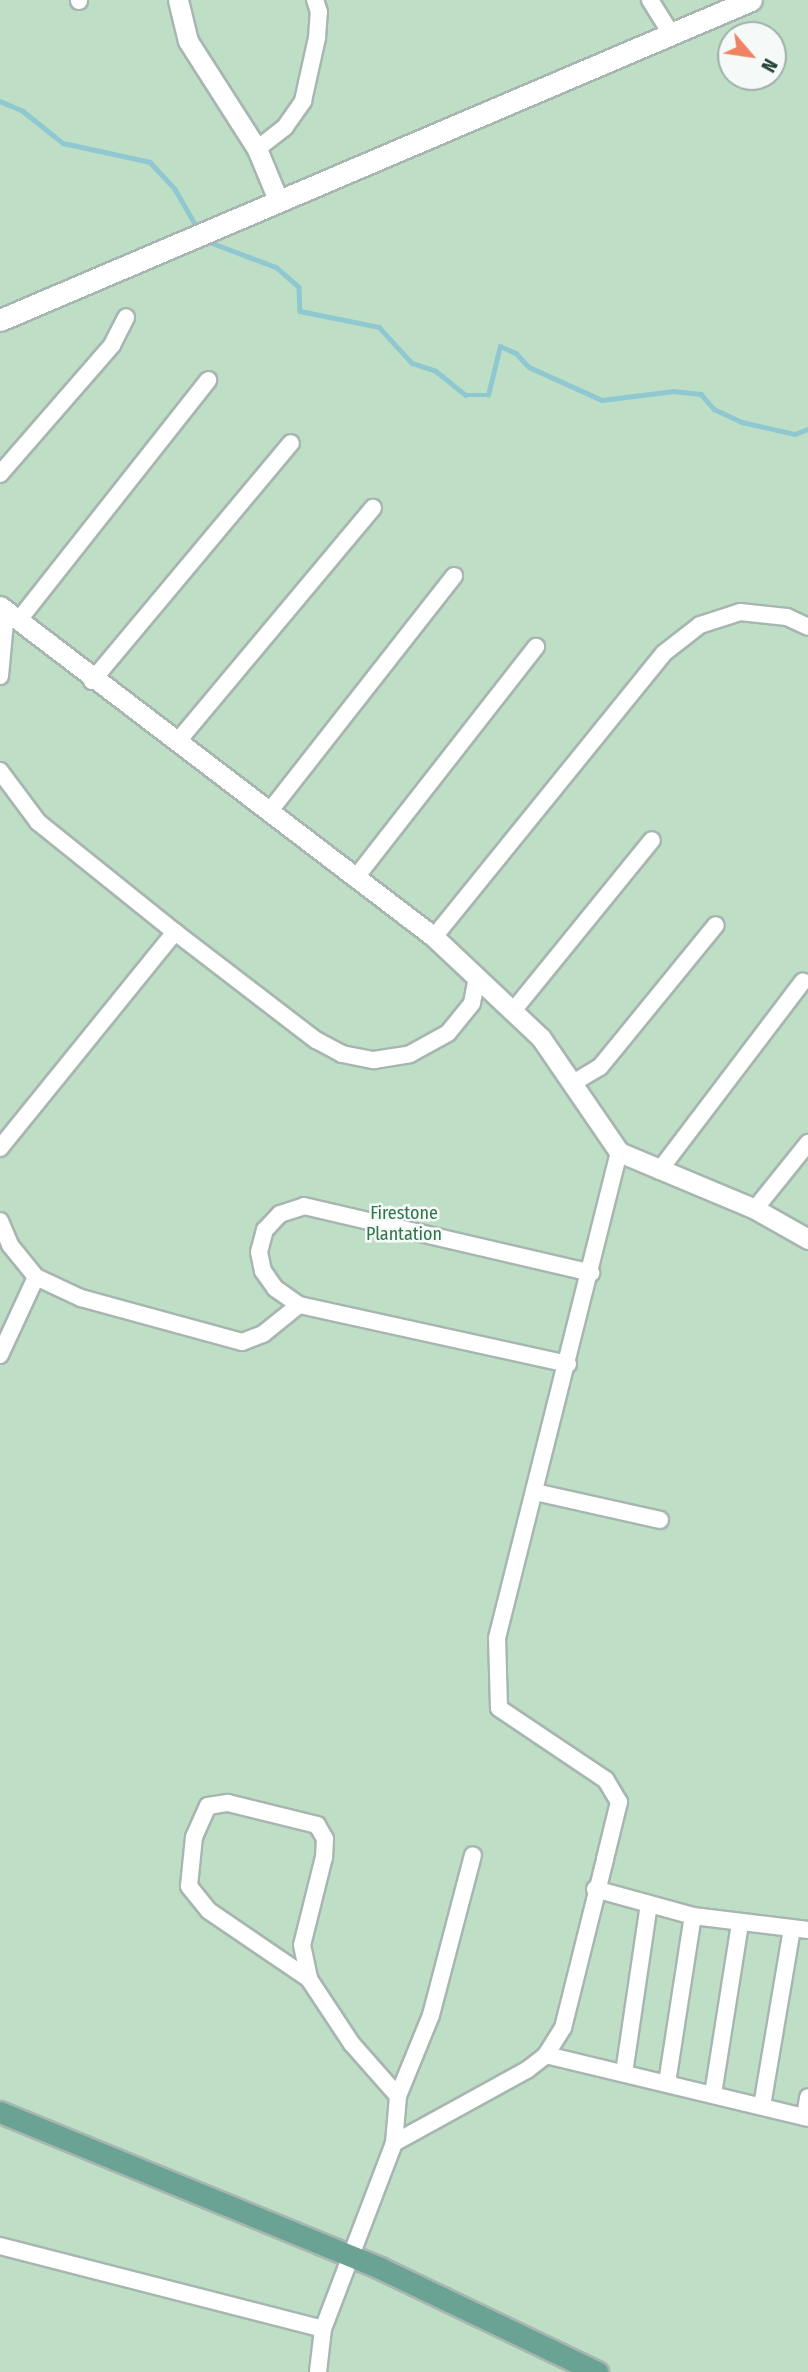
<!DOCTYPE html>
<html>
<head>
<meta charset="utf-8">
<style>
	body { margin:0 }
	#map { position:relative; width:808px; height:2372px; overflow:hidden; background:#e5eee9; font-family:"Fira Sans Condensed",sans-serif }
	div>[style] { position:absolute }
	.green>* { inset:0; background:#bedec6 }
	.stream>* { height:4.5px; margin:-2.25px; padding:0 2.25px; transform-origin:2.25px; border-radius:2.25px; background:#8fc8d1 }
	.roads { filter:drop-shadow(2px 0 #a7b6b0) drop-shadow(-2px 0 #a7b6b0) drop-shadow(0 2px #a7b6b0) drop-shadow(0 -2px #a7b6b0) }
	.minor>* { height:16px; margin:-8px; padding:0 8px; transform-origin:8px; border-radius:8px; background:#fff }
	.tertiary>* { height:19px; margin:-9.5px; padding:0 9.5px; transform-origin:9.5px; border-radius:9.5px; background:#fff }
	.secondary>* { height:21px; margin:-10.5px; padding:0 10.5px; transform-origin:10.5px; border-radius:10.5px; background:#fff }
	.primary>* { height:21px; margin:-10.5px; padding:0 10.5px; transform-origin:10.5px; border-radius:10.5px; background:#6aa293 }
	span { translate:-50% -50%; white-space:nowrap; text-align:center; line-height:1.15; -webkit-text-stroke:5px #f5faf8; paint-order:stroke }
	.park-label { font-size:18px; color:#2f7549 }
	.north { position:absolute; left:717px; top:21px; width:70px; height:70px; box-sizing:border-box; background:#f5faf8; border:2px solid #a1afab; border-radius:50%; rotate:119deg; font-size:19px; font-weight:700; line-height:28px; text-align:center; color:#243f37 }
	.north::after { content:''; display:block; margin:auto; width:24px; height:32px; background:#ee8262; clip-path:polygon(50% 0,100% 100%,50% 72%,0 100%) }
</style>
</head>
<body>
<div id="map">
	<div class="green">
		<div style="clip-path:polygon(evenodd,0 0,808px 0,808px 2372px,0 2372px,0 0,731px 35px,773px 35px,773px 77px,731px 77px,731px 35px)"></div>
	</div>
	<div class="stream">
		<div style="left:0;top:101px;width:25px;rotate:23deg"></div>
		<div style="left:23px;top:111px;width:51px;rotate:38.7deg"></div>
		<div style="left:63px;top:143px;width:89px;rotate:12.3deg"></div>
		<div style="left:150px;top:162px;width:37px;rotate:47deg"></div>
		<div style="left:175px;top:189px;width:46px;rotate:60.1deg"></div>
		<div style="left:204px;top:240px;width:77px;rotate:20.6deg"></div>
		<div style="left:276px;top:267px;width:30px;rotate:41deg"></div>
		<div style="left:299px;top:287px;width:24px;rotate:88deg"></div>
		<div style="left:300px;top:311px;width:81px;rotate:11.4deg"></div>
		<div style="left:379px;top:327px;width:49px;rotate:47.5deg"></div>
		<div style="left:412px;top:363px;width:25px;rotate:18deg"></div>
		<div style="left:436px;top:371px;width:38px;rotate:39deg"></div>
		<div style="left:466px;top:395px;width:22px"></div>
		<div style="left:488px;top:395px;width:50px;rotate:-76.2deg"></div>
		<div style="left:500px;top:346px;width:17px;rotate:24deg"></div>
		<div style="left:516px;top:353px;width:19px;rotate:47deg"></div>
		<div style="left:529px;top:367px;width:80px;rotate:24.3deg"></div>
		<div style="left:602px;top:400px;width:72px;rotate:-7.2deg"></div>
		<div style="left:673px;top:391px;width:28px;rotate:6deg"></div>
		<div style="left:701px;top:394px;width:20px;rotate:49deg"></div>
		<div style="left:714px;top:409px;width:31px;rotate:25deg"></div>
		<div style="left:742px;top:422px;width:54px;rotate:12.8deg"></div>
		<div style="left:795px;top:434px;width:14px;rotate:-21deg"></div>
	</div>
	<div class="roads">
		<div class="minor">
			<div style="left:650px;top:0;width:40px;rotate:58deg"></div>
			<div style="left:79px;top:1px;width:1px;rotate:-90deg"></div>
			<div style="left:257px;top:149px;width:36px;rotate:-38deg"></div>
			<div style="left:285px;top:127px;width:32px;rotate:-55deg"></div>
			<div style="left:303px;top:101px;width:65px;rotate:-77.5deg"></div>
			<div style="left:317px;top:38px;width:26px;rotate:-86deg"></div>
			<div style="left:319px;top:12px;width:13px;rotate:-108deg"></div>
			<div style="left:0;top:474px;width:171px;rotate:-49deg"></div>
			<div style="left:112px;top:345px;width:31px;rotate:-63deg"></div>
			<div style="left:18px;top:621px;width:307px;rotate:-51.7deg"></div>
			<div style="left:0;top:676px;width:65px;rotate:-84.7deg"></div>
			<div style="left:92px;top:681px;width:310px;rotate:-50.1deg"></div>
			<div style="left:178px;top:741px;width:304px;rotate:-50.1deg"></div>
			<div style="left:0;top:771px;width:64px;rotate:53.3deg"></div>
			<div style="left:38px;top:822px;width:176px;rotate:38.8deg"></div>
			<div style="left:175px;top:932px;width:178px;rotate:37.5deg"></div>
			<div style="left:316px;top:1040px;width:30px;rotate:28deg"></div>
			<div style="left:342px;top:1054px;width:33px;rotate:11deg"></div>
			<div style="left:374px;top:1060px;width:36px;rotate:-9deg"></div>
			<div style="left:410px;top:1054px;width:43px;rotate:-28.9deg"></div>
			<div style="left:448px;top:1033px;width:38px;rotate:-51deg"></div>
			<div style="left:472px;top:1003px;width:25px;rotate:-79deg"></div>
			<div style="left:269px;top:812px;width:300px;rotate:-51.9deg"></div>
			<div style="left:357px;top:876px;width:291px;rotate:-52deg"></div>
			<div style="left:434px;top:937px;width:365px;rotate:-51deg"></div>
			<div style="left:664px;top:653px;width:46px;rotate:-37.9deg"></div>
			<div style="left:700px;top:625px;width:42px;rotate:-18deg"></div>
			<div style="left:740px;top:612px;width:47px;rotate:6.1deg"></div>
			<div style="left:787px;top:617px;width:23px;rotate:25deg"></div>
			<div style="left:513px;top:1011px;width:220px;rotate:-50.9deg"></div>
			<div style="left:573px;top:1083px;width:31px;rotate:-31deg"></div>
			<div style="left:600px;top:1067px;width:183px;rotate:-50.8deg"></div>
			<div style="left:0;top:1148px;width:278px;rotate:-51deg"></div>
			<div style="left:659px;top:1171px;width:238px;rotate:-52.8deg"></div>
			<div style="left:755px;top:1209px;width:85px;rotate:-51.2deg"></div>
			<div style="left:0;top:1221px;width:26px;rotate:67deg"></div>
			<div style="left:10px;top:1245px;width:41px;rotate:50.9deg"></div>
			<div style="left:36px;top:1277px;width:50px;rotate:25deg"></div>
			<div style="left:81px;top:1298px;width:167px;rotate:15.3deg"></div>
			<div style="left:242px;top:1342px;width:22px;rotate:-21deg"></div>
			<div style="left:263px;top:1334px;width:46px;rotate:-38.9deg"></div>
			<div style="left:0;top:1355px;width:86px;rotate:-65.2deg"></div>
			<div style="left:568px;top:1364px;width:275px;rotate:-167.6deg"></div>
			<div style="left:299px;top:1305px;width:29px;rotate:-145deg"></div>
			<div style="left:275px;top:1288px;width:21px;rotate:-125deg"></div>
			<div style="left:263px;top:1271px;width:19px;rotate:-102deg"></div>
			<div style="left:259px;top:1252px;width:23px;rotate:-75deg"></div>
			<div style="left:265px;top:1230px;width:22px;rotate:-47deg"></div>
			<div style="left:280px;top:1214px;width:25px;rotate:-18deg"></div>
			<div style="left:304px;top:1206px;width:295px;rotate:13.1deg"></div>
			<div style="left:535px;top:1492px;width:128px;rotate:12.6deg"></div>
			<div style="left:595px;top:1889px;width:102px;rotate:15.4deg"></div>
			<div style="left:693px;top:1916px;width:116px;rotate:6.9deg"></div>
			<div style="left:309px;top:1979px;width:121px;rotate:-145.8deg"></div>
			<div style="left:209px;top:1911px;width:32px;rotate:-129deg"></div>
			<div style="left:189px;top:1886px;width:49px;rotate:-84.2deg"></div>
			<div style="left:194px;top:1837px;width:34px;rotate:-66deg"></div>
			<div style="left:208px;top:1806px;width:20px;rotate:-9deg"></div>
			<div style="left:228px;top:1803px;width:92px;rotate:13.9deg"></div>
			<div style="left:317px;top:1825px;width:16px;rotate:60deg"></div>
			<div style="left:325px;top:1839px;width:18px;rotate:93deg"></div>
			<div style="left:324px;top:1857px;width:91px;rotate:104deg"></div>
			<div style="left:302px;top:1945px;width:35px;rotate:78deg"></div>
			<div style="left:309px;top:1979px;width:78px;rotate:56.5deg"></div>
			<div style="left:352px;top:2044px;width:69px;rotate:48.5deg"></div>
			<div style="left:546px;top:2055px;width:269px;rotate:13.5deg"></div>
			<div style="left:624px;top:2073px;width:171px;rotate:-81.6deg"></div>
			<div style="left:667px;top:2083px;width:169px;rotate:-81.2deg"></div>
			<div style="left:713px;top:2094px;width:173px;rotate:-81deg"></div>
			<div style="left:762px;top:2106px;width:180px;rotate:-80.4deg"></div>
			<div style="left:805px;top:2117px;width:20px;rotate:-81deg"></div>
			<div style="left:394px;top:2143px;width:47px;rotate:-85.1deg"></div>
			<div style="left:398px;top:2096px;width:87px;rotate:-67.8deg"></div>
			<div style="left:431px;top:2015px;width:165px;rotate:-75.3deg"></div>
			<div style="left:0;top:2246px;width:333px;rotate:14.4deg"></div>
			<div style="left:318px;top:2372px;width:43px;rotate:-83.4deg"></div>
			<div style="left:323px;top:2329px;width:199px;rotate:-69.1deg"></div>
			<div style="left:394px;top:2143px;width:152px;rotate:-28.8deg"></div>
			<div style="left:527px;top:2070px;width:24px;rotate:-38deg"></div>
			<div style="left:546px;top:2055px;width:32px;rotate:-58deg"></div>
			<div style="left:563px;top:2028px;width:174px;rotate:-76deg"></div>
			<div style="left:605px;top:1859px;width:59px;rotate:-76.2deg"></div>
			<div style="left:619px;top:1802px;width:26px;rotate:-121deg"></div>
			<div style="left:606px;top:1780px;width:129px;rotate:-146.1deg"></div>
			<div style="left:499px;top:1708px;width:70px;rotate:-91.6deg"></div>
			<div style="left:497px;top:1638px;width:501px;rotate:-75.91deg"></div>
		</div>
		<div class="tertiary">
			<div style="left:178px;top:0;width:42px;rotate:76.3deg"></div>
			<div style="left:188px;top:41px;width:128px;rotate:57.4deg"></div>
			<div style="left:257px;top:149px;width:57px;rotate:67.5deg"></div>
			<div style="left:0;top:606px;width:546px;rotate:37.33deg"></div>
			<div style="left:434px;top:937px;width:147px;rotate:43.3deg"></div>
			<div style="left:541px;top:1038px;width:138px;rotate:55.6deg"></div>
			<div style="left:619px;top:1152px;width:147px;rotate:22.7deg"></div>
			<div style="left:755px;top:1209px;width:61px;rotate:29.5deg"></div>
		</div>
		<div class="secondary">
			<div style="left:0;top:320px;width:816px;rotate:-23.08deg"></div>
		</div>
		<div class="primary">
			<div style="left:0;top:2112px;width:411px;rotate:22.3deg"></div>
			<div style="left:380px;top:2268px;width:241px;rotate:25.6deg"></div>
		</div>
	</div>
	<div class="park-label">
		<span style="left:404px;top:1224px">Firestone<br>Plantation</span>
	</div>
	<div class="north">N</div>
</div>
</body>
</html>
